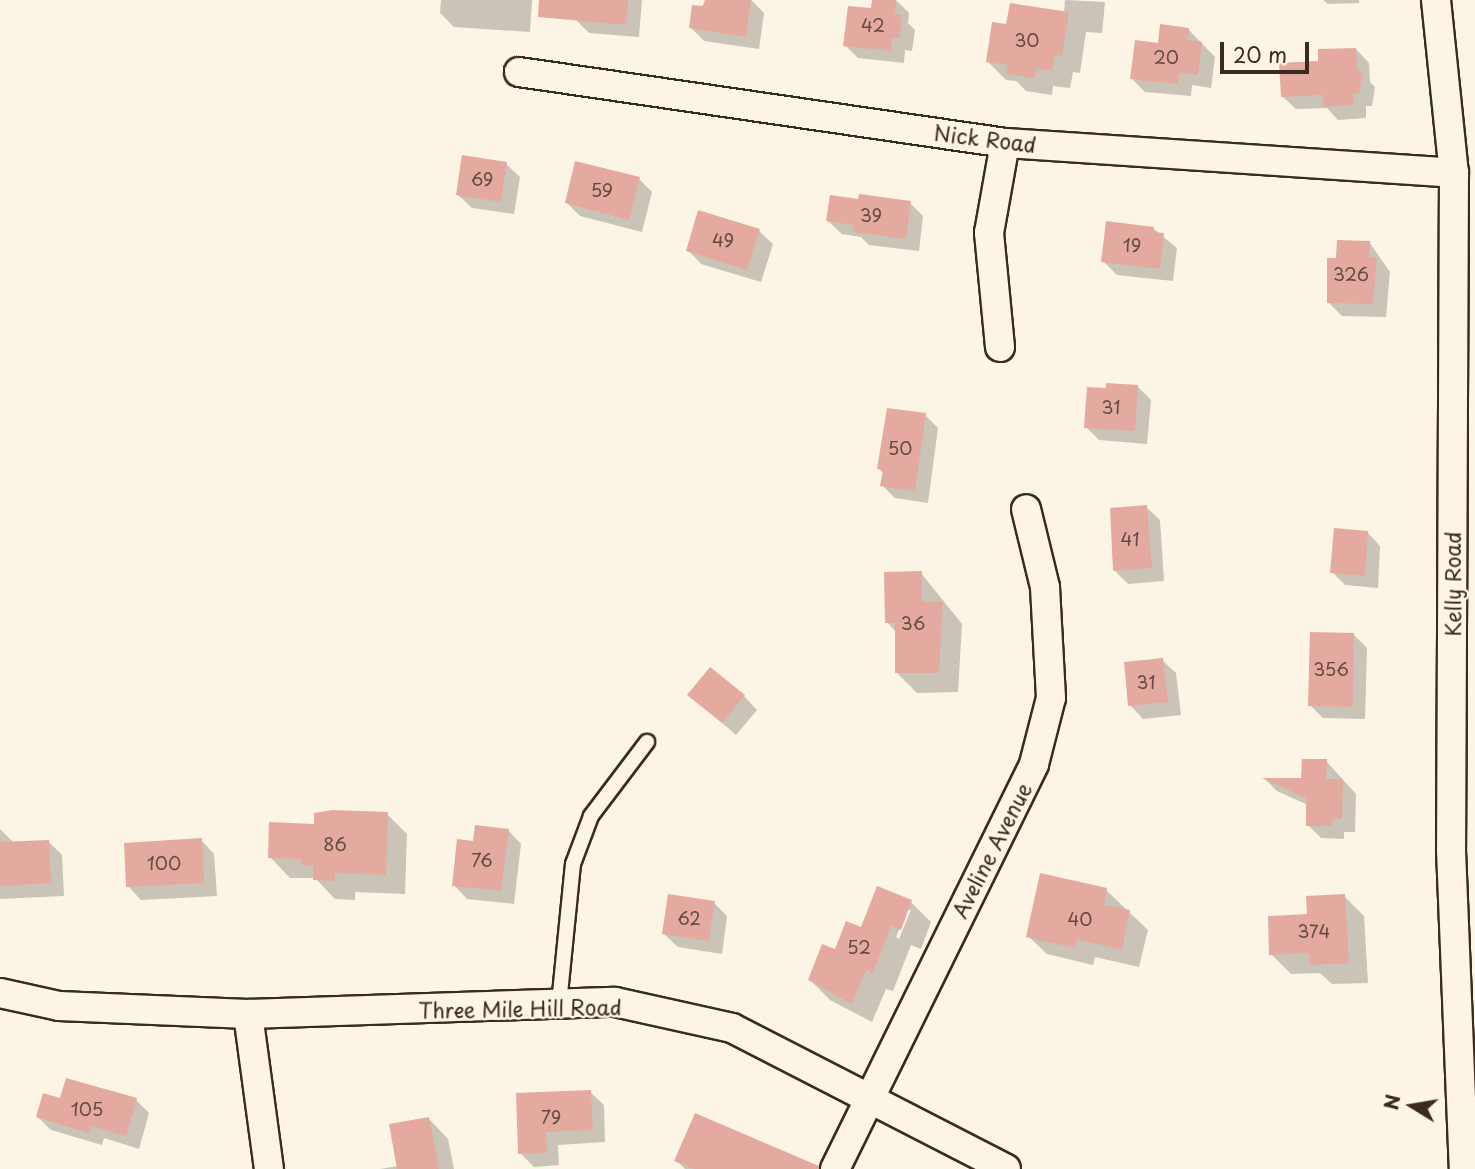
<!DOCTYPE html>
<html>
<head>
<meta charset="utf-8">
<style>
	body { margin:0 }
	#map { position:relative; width:1475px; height:1169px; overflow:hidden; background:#fcf5e5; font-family:"Playpen Sans",sans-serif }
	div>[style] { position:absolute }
	.shadow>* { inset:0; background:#0003 }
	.building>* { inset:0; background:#e4aaa0 }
	.roads { filter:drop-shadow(2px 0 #3b2a1e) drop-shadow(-2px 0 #3b2a1e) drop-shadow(0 2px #3b2a1e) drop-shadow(0 -2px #3b2a1e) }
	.service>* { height:14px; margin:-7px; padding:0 7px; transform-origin:7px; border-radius:7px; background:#fcf5e5 }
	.minor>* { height:28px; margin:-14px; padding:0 14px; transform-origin:14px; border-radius:14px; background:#fcf5e5 }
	span { translate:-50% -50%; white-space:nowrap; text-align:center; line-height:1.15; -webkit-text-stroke:5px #fcf5e5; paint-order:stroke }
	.number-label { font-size:18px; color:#654a3e }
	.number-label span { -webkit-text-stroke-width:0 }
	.street-label { font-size:21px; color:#3b2a1e }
	.north { position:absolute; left:1377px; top:1071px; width:70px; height:70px; -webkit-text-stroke:5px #fcf5e5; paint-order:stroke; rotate:281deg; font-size:19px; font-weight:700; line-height:28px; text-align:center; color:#3b2a1e }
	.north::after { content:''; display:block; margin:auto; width:24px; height:32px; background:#3b2a1e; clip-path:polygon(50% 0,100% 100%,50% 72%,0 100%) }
	.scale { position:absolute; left:1220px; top:42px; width:89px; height:32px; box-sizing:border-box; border:4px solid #3b2a1e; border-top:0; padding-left:9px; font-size:21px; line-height:24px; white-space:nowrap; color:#3b2a1e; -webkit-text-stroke:5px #fcf5e5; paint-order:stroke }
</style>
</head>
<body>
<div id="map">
	<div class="shadow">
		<div style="clip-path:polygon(441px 0,532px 0,530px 32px,454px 27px,440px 13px)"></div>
		<div style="clip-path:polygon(578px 0,642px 0,639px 37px,589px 33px,576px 20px)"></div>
		<div style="clip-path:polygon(706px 0,751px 0,764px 13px,759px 49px,704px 41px,691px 28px)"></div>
		<div style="clip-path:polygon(874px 0,896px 0,909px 13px,908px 23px,915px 30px,912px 51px,905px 50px,904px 63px,858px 58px,845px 45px,872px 10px)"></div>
		<div style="clip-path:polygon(1065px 0,1105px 2px,1102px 33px,1086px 32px,1080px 73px,1073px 72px,1070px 88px,1053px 86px,1052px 95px,1026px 91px,1016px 81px,1006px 80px,988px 62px,1007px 26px,1064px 13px)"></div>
		<div style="clip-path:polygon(1323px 0,1359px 0,1359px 3px,1328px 4px)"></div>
		<div style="clip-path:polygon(1188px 29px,1215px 57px,1211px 88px,1192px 85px,1191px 96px,1145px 92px,1131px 78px,1160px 45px)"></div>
		<div style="clip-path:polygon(1356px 49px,1369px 63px,1370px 82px,1375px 87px,1372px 106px,1366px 106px,1366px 118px,1338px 120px,1327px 108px,1296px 109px,1282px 96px,1320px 63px)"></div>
		<div style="clip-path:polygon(506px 164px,520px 177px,514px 214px,472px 208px,458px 195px)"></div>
		<div style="clip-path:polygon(639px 179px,652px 192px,642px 232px,580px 216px,567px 203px)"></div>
		<div style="clip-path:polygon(910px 203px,923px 216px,919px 251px,869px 245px,861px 237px,842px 234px,828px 221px)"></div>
		<div style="clip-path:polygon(1154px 229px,1177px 248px,1173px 281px,1117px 275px,1103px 261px)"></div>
		<div style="clip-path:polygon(759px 231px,773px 244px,761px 282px,701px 264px,688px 250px)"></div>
		<div style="clip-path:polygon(1369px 242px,1390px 272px,1386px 317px,1342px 316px,1329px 303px,1338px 260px)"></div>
		<div style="clip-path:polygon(1138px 387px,1151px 400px,1147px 444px,1099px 440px,1086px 427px,1088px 389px)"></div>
		<div style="clip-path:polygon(925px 415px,938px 428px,928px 503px,895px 498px,882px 485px,884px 474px,879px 469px)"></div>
		<div style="clip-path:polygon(1146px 507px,1160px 520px,1164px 581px,1128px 584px,1115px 571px)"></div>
		<div style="clip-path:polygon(1367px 532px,1380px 546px,1378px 588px,1345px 585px,1332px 572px)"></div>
		<div style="clip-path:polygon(921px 573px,962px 624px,958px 692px,917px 693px,897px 673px,896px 632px,887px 622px)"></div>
		<div style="clip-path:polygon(1354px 635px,1367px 648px,1365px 719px,1323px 718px,1310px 705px)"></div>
		<div style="clip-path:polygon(1162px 660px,1176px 673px,1181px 715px,1143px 719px,1130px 705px)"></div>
		<div style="clip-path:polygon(690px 695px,744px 696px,757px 710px,736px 735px)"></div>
		<div style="clip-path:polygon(1326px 761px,1356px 794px,1355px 832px,1344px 832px,1344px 839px,1321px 838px,1308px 825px,1308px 805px,1277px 791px,1266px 780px,1303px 780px)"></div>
		<div style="clip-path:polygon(387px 814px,407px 834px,405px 894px,355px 892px,355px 900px,335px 899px,315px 878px,290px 878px,270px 857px,316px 825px)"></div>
		<div style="clip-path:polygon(0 829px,13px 842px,49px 842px,62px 855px,64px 896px,0 899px)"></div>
		<div style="clip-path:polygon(508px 830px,521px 844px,514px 904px,467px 899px,454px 885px,475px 843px)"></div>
		<div style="clip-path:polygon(201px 840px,214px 854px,217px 896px,141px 900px,128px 886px)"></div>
		<div style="clip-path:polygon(1106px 890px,1148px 930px,1139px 967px,1095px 957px,1093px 965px,1047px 954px,1028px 936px)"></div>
		<div style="clip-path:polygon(1344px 896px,1364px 916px,1368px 983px,1332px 984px,1320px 973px,1291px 974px,1271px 954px,1309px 916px)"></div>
		<div style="clip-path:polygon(evenodd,911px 902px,931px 922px,921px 949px,911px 945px,893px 991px,886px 989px,872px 1022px,830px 1000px,810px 980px,861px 929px,911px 902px,907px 910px,911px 910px,899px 939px,896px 937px,907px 910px)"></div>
		<div style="clip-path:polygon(714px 903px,727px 916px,722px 954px,678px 947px,664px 934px)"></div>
		<div style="clip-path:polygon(590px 1092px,604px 1105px,605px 1142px,558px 1145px,559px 1165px,534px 1167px,520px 1153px)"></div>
		<div style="clip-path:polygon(61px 1100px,136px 1100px,149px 1113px,139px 1149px,104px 1138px,102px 1145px,51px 1130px,38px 1117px)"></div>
		<div style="clip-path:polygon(428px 1118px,448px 1139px,454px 1169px,380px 1169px,398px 1166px)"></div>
		<div style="clip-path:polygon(676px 1160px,805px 1169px,685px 1169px)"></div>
	</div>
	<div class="building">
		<div style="clip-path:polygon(539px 0,628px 0,626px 25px,538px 17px)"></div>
		<div style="clip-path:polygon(705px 0,751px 0,746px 37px,689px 28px,692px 5px,703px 6px)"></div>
		<div style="clip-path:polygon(872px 0,896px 0,895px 14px,902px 15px,900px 38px,892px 37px,891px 51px,843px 46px,848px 6px,871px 8px)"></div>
		<div style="clip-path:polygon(1010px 3px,1069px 12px,1062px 56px,1055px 55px,1052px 71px,1036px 68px,1035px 78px,1006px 74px,1008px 65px,986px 62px,992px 22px,1006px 24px)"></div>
		<div style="clip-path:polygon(1160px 24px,1189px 28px,1188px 40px,1202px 42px,1198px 75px,1179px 73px,1178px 84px,1130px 79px,1135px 40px,1158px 43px)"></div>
		<div style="clip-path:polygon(1356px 48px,1357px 69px,1363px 72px,1359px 93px,1353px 93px,1354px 105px,1323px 107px,1323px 95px,1281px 97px,1279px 63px,1318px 61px,1318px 49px)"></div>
		<div style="clip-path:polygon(462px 155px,507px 162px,501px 202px,456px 195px)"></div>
		<div style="clip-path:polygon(575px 161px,640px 177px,629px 220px,565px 203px)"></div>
		<div style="clip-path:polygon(859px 194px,911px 201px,906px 239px,853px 232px,854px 225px,826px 221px,830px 195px,858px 199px)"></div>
		<div style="clip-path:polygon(698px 210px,760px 229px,747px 270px,686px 251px)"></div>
		<div style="clip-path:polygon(1106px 221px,1154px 227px,1153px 232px,1164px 233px,1160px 269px,1101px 262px)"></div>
		<div style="clip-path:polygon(1337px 240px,1370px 241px,1369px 257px,1377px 257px,1373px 304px,1327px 303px,1327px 258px,1336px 258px)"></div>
		<div style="clip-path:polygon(1106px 383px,1138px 385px,1135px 431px,1084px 428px,1087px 387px,1106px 388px)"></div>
		<div style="clip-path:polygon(887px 408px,926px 413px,915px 491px,880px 486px,883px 470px,877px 469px)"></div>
		<div style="clip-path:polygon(1147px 505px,1152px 568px,1113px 571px,1110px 508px)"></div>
		<div style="clip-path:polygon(1334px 528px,1368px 531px,1365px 576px,1330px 573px)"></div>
		<div style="clip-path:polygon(922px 571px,922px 602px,943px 602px,939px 673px,895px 673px,895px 623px,885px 623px,884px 572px)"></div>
		<div style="clip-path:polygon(1310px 632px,1354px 633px,1353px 707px,1308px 706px)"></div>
		<div style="clip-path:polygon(1163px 658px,1168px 702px,1128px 706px,1124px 662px)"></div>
		<div style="clip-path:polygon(710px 667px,745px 695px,722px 723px,687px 695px)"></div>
		<div style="clip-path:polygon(1302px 759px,1327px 759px,1326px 779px,1343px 779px,1342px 819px,1332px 819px,1332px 826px,1306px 826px,1306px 798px,1262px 778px,1301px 778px)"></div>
		<div style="clip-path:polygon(332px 810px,388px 812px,386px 875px,335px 873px,335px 881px,313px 880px,313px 866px,302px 865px,301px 859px,268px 858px,269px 822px,314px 824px,314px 813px)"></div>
		<div style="clip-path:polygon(475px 825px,509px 829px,501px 891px,452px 886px,457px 839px,473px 841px)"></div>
		<div style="clip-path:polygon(202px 838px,204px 883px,126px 887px,124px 843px)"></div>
		<div style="clip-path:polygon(49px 840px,51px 883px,0 886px,0 842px)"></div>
		<div style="clip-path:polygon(1040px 873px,1107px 888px,1104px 905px,1130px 910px,1122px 950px,1077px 939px,1075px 948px,1026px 937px)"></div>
		<div style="clip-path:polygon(877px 886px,912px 900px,901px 930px,891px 926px,873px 973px,866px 970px,852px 1004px,808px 980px,822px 944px,835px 949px,846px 921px,861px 927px)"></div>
		<div style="clip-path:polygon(668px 894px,715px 901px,709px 941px,662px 934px)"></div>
		<div style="clip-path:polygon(1345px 894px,1349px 963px,1310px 965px,1309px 953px,1269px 955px,1268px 916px,1307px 914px,1306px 896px)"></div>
		<div style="clip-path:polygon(66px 1078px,137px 1098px,126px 1136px,91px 1126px,89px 1133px,36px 1117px,43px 1093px,60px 1098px)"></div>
		<div style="clip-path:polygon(591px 1090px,593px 1130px,546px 1132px,547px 1153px,518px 1154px,516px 1093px)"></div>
		<div style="clip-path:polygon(695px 1113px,819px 1166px,819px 1169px,694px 1169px,674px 1161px)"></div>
		<div style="clip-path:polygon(429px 1117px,439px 1169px,397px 1169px,389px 1124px)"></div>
	</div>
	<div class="roads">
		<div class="service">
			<div style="left:559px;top:1004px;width:141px;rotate:-84.3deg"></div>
			<div style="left:573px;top:864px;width:51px;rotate:-69.4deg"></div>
			<div style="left:591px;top:816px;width:93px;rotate:-52.9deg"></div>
		</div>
		<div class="minor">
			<div style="left:1436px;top:0;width:174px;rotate:84.1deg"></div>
			<div style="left:1454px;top:173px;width:677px;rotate:90.25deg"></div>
			<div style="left:1451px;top:850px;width:319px;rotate:87.7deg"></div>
			<div style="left:519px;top:72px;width:491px;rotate:8.3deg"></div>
			<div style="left:1005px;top:143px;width:450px;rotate:3.8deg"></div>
			<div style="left:1000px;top:347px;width:115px;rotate:-95.5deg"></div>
			<div style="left:989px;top:233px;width:91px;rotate:-79.9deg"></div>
			<div style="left:0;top:993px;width:60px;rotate:12.4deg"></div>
			<div style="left:59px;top:1006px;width:189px;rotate:2.4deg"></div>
			<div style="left:248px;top:1014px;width:367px;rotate:-1.9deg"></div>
			<div style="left:615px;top:1002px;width:120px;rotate:12.5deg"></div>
			<div style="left:732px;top:1028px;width:308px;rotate:27.2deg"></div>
			<div style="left:248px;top:1014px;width:156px;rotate:82.3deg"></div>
			<div style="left:835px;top:1169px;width:451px;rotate:-63.8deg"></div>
			<div style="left:1034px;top:764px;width:68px;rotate:-75.6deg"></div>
			<div style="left:1051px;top:698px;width:111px;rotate:-93.1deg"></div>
			<div style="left:1045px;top:587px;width:80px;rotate:-103.7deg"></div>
		</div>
	</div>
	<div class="number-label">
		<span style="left:873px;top:25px">42</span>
		<span style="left:1027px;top:40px">30</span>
		<span style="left:1166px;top:57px">20</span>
		<span style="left:482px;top:179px">69</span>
		<span style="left:602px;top:190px">59</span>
		<span style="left:871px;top:215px">39</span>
		<span style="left:723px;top:240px">49</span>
		<span style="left:1132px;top:245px">19</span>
		<span style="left:1351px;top:274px">326</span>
		<span style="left:1111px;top:407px">31</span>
		<span style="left:900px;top:448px">50</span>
		<span style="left:1130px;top:539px">41</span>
		<span style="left:913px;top:623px">36</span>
		<span style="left:1331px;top:669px">356</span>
		<span style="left:1146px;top:682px">31</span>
		<span style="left:335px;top:844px">86</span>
		<span style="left:482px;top:860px">76</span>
		<span style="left:164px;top:863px">100</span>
		<span style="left:689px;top:918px">62</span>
		<span style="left:1080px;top:919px">40</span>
		<span style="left:1314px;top:931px">374</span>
		<span style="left:859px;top:947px">52</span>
		<span style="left:87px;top:1109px">105</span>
		<span style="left:551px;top:1117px">79</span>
	</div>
	<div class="street-label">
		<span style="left:985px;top:138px;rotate:7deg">Nick Road</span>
		<span style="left:1452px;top:584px;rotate:-90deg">Kelly Road</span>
		<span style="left:991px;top:850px;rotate:-63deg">Aveline Avenue</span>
		<span style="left:520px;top:1008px;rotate:-1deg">Three Mile Hill Road</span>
	</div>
	<div class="north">N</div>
	<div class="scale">20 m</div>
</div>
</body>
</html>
